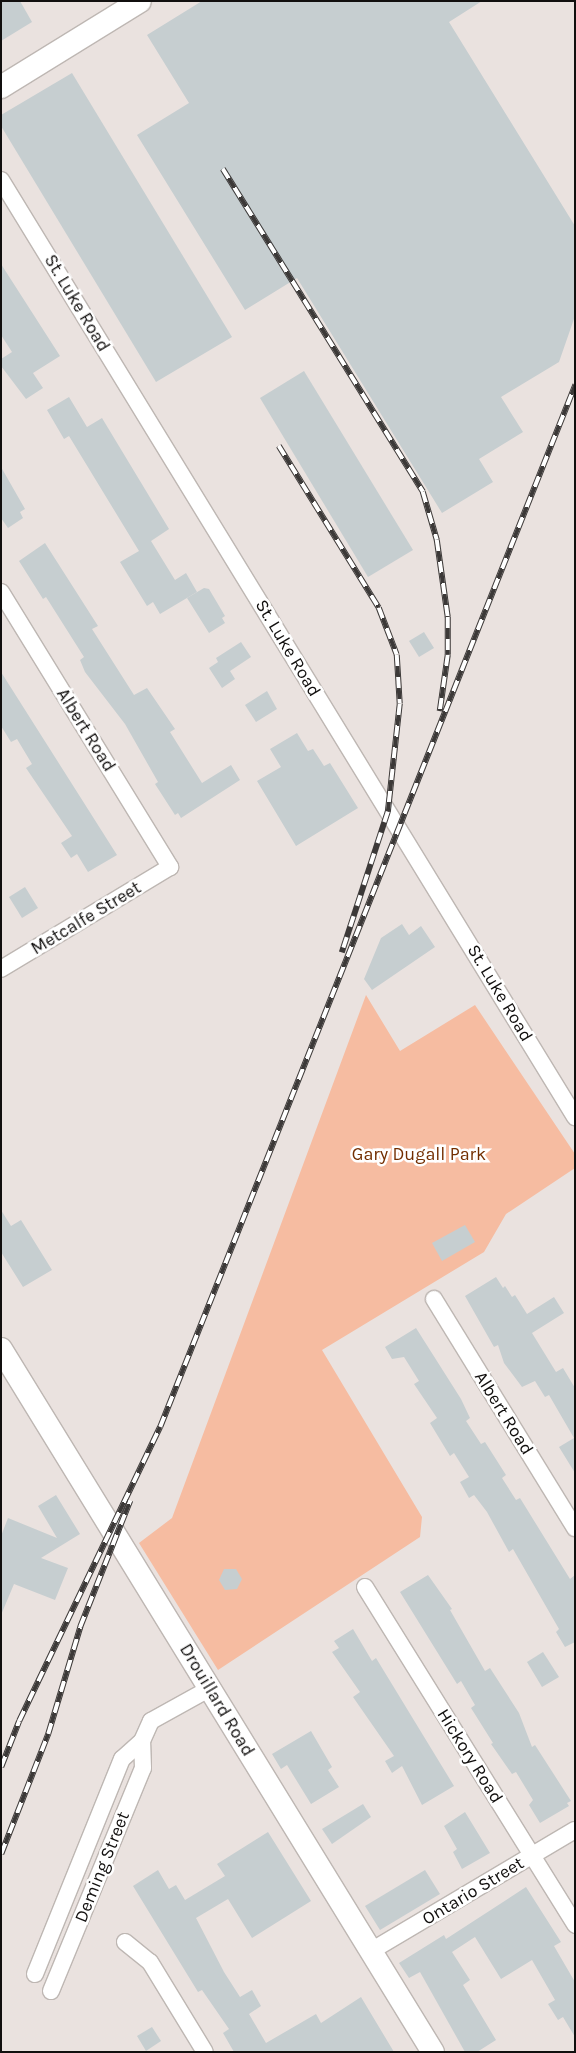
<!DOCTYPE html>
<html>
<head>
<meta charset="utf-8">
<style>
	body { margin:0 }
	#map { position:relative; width:576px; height:2053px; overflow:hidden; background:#eae2df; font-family:Karla,sans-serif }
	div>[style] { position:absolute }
	.green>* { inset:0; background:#f6bca1 }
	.building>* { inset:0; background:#c6ced0 }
	.roads { filter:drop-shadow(1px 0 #beb7b3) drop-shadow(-1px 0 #beb7b3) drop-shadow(0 1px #beb7b3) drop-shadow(0 -1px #beb7b3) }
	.street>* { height:16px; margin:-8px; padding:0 8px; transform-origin:8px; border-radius:8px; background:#fff }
	.secondary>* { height:22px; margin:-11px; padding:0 11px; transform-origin:11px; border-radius:11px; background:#fff }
	.rail>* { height:5.5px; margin-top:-2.75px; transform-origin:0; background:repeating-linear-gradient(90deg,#fff 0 11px,#3c3938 0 22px); box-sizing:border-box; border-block:1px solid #3c3938 }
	span { translate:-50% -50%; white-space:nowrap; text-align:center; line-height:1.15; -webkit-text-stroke:5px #fff; paint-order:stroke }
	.street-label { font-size:18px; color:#110f0e }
	.park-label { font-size:18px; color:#732e00 }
	.frame { position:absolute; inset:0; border:2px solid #110f0e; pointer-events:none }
</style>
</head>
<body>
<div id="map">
	<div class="green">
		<div style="clip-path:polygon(366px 995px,400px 1051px,475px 1005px,575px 1154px,575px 1168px,506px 1214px,484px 1252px,322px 1350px,422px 1517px,420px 1537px,218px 1670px,139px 1543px,172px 1518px)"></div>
	</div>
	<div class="building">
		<div style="clip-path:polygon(1px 1px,20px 1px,32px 22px,1px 41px)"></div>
		<div style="clip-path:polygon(202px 1px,482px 1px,449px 22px,575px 226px,575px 316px,559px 362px,501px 397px,523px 432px,479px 459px,493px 482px,442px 513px,297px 278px,245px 310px,137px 135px,189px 103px,147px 35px)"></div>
		<div style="clip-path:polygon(72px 73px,232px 337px,156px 382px,1px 126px,1px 115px)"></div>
		<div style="clip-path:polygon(1px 264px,60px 356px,33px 373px,43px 388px,26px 399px,1px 366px,1px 359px,12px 352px,1px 335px)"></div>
		<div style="clip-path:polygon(304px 371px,413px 550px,368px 577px,260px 398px)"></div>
		<div style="clip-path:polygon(69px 397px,87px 427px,102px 418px,169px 529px,151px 541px,175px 580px,186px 573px,197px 592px,160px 614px,153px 602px,147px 606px,120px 562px,139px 551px,69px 436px,64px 439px,47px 410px)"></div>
		<div style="clip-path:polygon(1px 467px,25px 509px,20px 512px,23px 518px,8px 528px,1px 518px)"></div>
		<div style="clip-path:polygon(45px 543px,98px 626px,92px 629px,134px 695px,147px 688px,175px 729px,170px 732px,202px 783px,231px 765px,240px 780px,181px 818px,178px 813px,175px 815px,155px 784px,158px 782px,125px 724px,85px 672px,80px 660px,84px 657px,46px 597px,43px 599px,19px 561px)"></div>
		<div style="clip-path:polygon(204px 588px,209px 589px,225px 616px,222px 618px,225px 623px,209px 633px,187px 598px)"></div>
		<div style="clip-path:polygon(424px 632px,434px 648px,419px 657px,409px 641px)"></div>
		<div style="clip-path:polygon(241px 642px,251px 657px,230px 671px,235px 679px,222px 688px,209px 668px,218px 662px,216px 658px)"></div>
		<div style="clip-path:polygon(1px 672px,117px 855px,88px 872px,77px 854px,71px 858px,61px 843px,72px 836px,26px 768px,32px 764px,17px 739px,11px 742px,1px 726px)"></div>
		<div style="clip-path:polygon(267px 691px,277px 709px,256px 722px,245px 705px)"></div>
		<div style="clip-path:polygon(297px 733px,308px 751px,313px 749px,324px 766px,330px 763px,358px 808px,296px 846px,257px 781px,281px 767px,270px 749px)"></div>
		<div style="clip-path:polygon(25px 887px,38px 908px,22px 918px,9px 897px)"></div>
		<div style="clip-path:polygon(402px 924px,409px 935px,421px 926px,435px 947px,372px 990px,364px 979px,381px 938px)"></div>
		<div style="clip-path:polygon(1px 1210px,11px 1226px,21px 1220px,52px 1270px,23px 1287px,1px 1252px)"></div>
		<div style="clip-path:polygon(465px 1225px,475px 1242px,442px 1261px,432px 1243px)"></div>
		<div style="clip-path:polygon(496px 1277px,503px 1288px,505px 1286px,512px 1297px,515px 1295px,527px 1314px,554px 1297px,564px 1313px,532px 1333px,556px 1372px,563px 1368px,575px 1388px,575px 1473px,559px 1447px,574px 1438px,549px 1395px,545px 1397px,535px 1381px,522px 1387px,504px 1363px,498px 1345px,494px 1347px,465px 1296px)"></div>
		<div style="clip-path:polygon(416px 1328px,461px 1399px,470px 1418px,466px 1421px,481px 1444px,485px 1442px,506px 1475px,502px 1478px,516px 1500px,520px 1498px,570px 1579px,575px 1575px,575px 1642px,565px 1647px,556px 1632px,559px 1629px,513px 1549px,509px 1552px,487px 1512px,474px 1495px,469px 1498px,460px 1482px,469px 1477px,454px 1453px,450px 1456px,430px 1423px,437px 1418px,416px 1387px,414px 1384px,419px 1381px,404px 1357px,392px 1359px,385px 1347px)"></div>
		<div style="clip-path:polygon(56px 1495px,80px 1534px,41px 1558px,68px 1568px,55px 1600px,14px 1584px,1px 1615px,1px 1536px,8px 1518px,57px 1538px,38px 1506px)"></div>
		<div style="clip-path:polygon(224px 1569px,236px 1569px,242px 1579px,237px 1589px,225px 1590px,219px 1580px)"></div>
		<div style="clip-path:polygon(428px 1575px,452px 1609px,450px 1610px,485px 1671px,490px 1668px,519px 1713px,532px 1747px,535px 1745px,571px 1801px,567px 1803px,569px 1806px,540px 1823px,529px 1805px,533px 1800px,516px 1772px,512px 1774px,491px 1744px,493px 1743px,471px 1708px,475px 1705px,461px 1681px,457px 1684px,400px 1592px)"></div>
		<div style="clip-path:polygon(353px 1629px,372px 1661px,376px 1658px,454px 1786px,422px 1805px,402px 1766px,392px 1773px,385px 1761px,394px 1756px,353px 1697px,360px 1692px,332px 1652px,339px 1648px,334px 1641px)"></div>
		<div style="clip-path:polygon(543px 1652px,559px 1677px,542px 1687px,527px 1662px)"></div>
		<div style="clip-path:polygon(311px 1731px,332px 1767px,328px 1770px,339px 1787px,311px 1804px,287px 1765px,281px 1769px,272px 1754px)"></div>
		<div style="clip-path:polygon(363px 1804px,371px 1817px,332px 1844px,322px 1829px)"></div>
		<div style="clip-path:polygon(465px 1812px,490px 1853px,462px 1869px,453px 1852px,457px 1849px,444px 1826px)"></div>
		<div style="clip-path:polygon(268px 1832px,311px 1901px,252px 1938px,228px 1899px,196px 1918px,224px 1972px,240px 1997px,252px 1990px,261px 2006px,249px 2014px,266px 2043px,316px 2014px,321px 2023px,361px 1997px,394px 2052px,234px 2052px,223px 2033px,229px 2029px,202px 1990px,198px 1992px,133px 1886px,158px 1870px,169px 1889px,176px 1885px,185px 1900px,225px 1876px,217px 1864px)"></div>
		<div style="clip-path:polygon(425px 1870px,440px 1894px,380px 1930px,365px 1906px)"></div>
		<div style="clip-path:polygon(526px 1887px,561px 1942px,554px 1946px,575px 1982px,575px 2037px,563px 2017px,558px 2020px,548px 2004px,555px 2000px,532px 1960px,501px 1979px,475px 1937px,452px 1952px,470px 1980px,463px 1985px,496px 2040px,477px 2052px,465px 2052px,420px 1972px,409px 1978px,399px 1963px,444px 1935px,446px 1939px)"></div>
		<div style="clip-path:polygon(152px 2027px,161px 2041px,146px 2051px,137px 2036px)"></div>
	</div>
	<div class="roads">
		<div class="street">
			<div style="left:1px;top:180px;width:1099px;rotate:58.51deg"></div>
			<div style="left:1px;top:592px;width:323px;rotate:58.4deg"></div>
			<div style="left:170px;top:867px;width:197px;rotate:148.9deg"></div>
			<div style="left:434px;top:1299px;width:269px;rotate:58.4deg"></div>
			<div style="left:365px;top:1587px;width:398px;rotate:58.1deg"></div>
			<div style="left:125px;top:1942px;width:32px;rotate:39deg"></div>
			<div style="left:150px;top:1962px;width:105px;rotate:58.6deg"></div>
			<div style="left:371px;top:1951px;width:237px;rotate:-30.7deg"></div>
			<div style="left:35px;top:1974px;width:232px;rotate:-68deg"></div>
			<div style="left:122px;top:1759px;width:27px;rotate:-42deg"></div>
			<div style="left:142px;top:1741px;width:22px;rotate:-66deg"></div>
			<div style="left:151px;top:1721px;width:66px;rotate:-28.9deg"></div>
			<div style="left:51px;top:1991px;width:241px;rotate:-67.6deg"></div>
			<div style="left:143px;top:1768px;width:27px;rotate:-92deg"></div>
		</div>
		<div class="secondary">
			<div style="left:1px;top:87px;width:163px;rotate:-31.7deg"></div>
			<div style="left:1px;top:1349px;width:825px;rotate:58.43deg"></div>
		</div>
	</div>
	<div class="rail">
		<div style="left:223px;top:169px;width:380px;rotate:58.2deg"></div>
		<div style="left:423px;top:492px;width:50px;rotate:73.7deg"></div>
		<div style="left:437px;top:540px;width:78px;rotate:81.9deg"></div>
		<div style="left:448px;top:617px;width:38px;rotate:90deg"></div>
		<div style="left:448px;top:655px;width:57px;rotate:98.1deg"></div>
		<div style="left:279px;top:446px;width:190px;rotate:58.3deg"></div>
		<div style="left:379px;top:608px;width:50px;rotate:69deg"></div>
		<div style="left:397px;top:655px;width:49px;rotate:86.5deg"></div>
		<div style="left:400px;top:704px;width:109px;rotate:96.3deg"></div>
		<div style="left:388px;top:812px;width:148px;rotate:108.1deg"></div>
		<div style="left:1px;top:1767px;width:49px;rotate:-68.6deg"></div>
		<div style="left:19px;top:1721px;width:326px;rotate:-64.4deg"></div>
		<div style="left:160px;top:1427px;width:1122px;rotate:-68.28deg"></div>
		<div style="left:1px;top:1854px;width:129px;rotate:-68.6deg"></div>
		<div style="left:48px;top:1734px;width:112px;rotate:-73.3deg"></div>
		<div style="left:80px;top:1627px;width:136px;rotate:-68.4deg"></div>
	</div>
	<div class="street-label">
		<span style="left:77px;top:303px;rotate:59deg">St. Luke Road</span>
		<span style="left:288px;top:648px;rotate:59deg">St. Luke Road</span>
		<span style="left:86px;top:730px;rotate:58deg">Albert Road</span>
		<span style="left:86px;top:918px;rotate:-31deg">Metcalfe Street</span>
		<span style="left:500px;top:993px;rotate:59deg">St. Luke Road</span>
		<span style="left:504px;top:1413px;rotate:58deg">Albert Road</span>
		<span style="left:217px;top:1700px;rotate:59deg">Drouillard Road</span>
		<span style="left:470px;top:1756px;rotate:58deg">Hickory Road</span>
		<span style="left:102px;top:1867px;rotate:-68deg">Deming Street</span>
		<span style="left:473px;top:1891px;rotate:-31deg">Ontario Street</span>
	</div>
	<div class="park-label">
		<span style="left:419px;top:1154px">Gary Dugall Park</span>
	</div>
	<div class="frame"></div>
</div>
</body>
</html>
